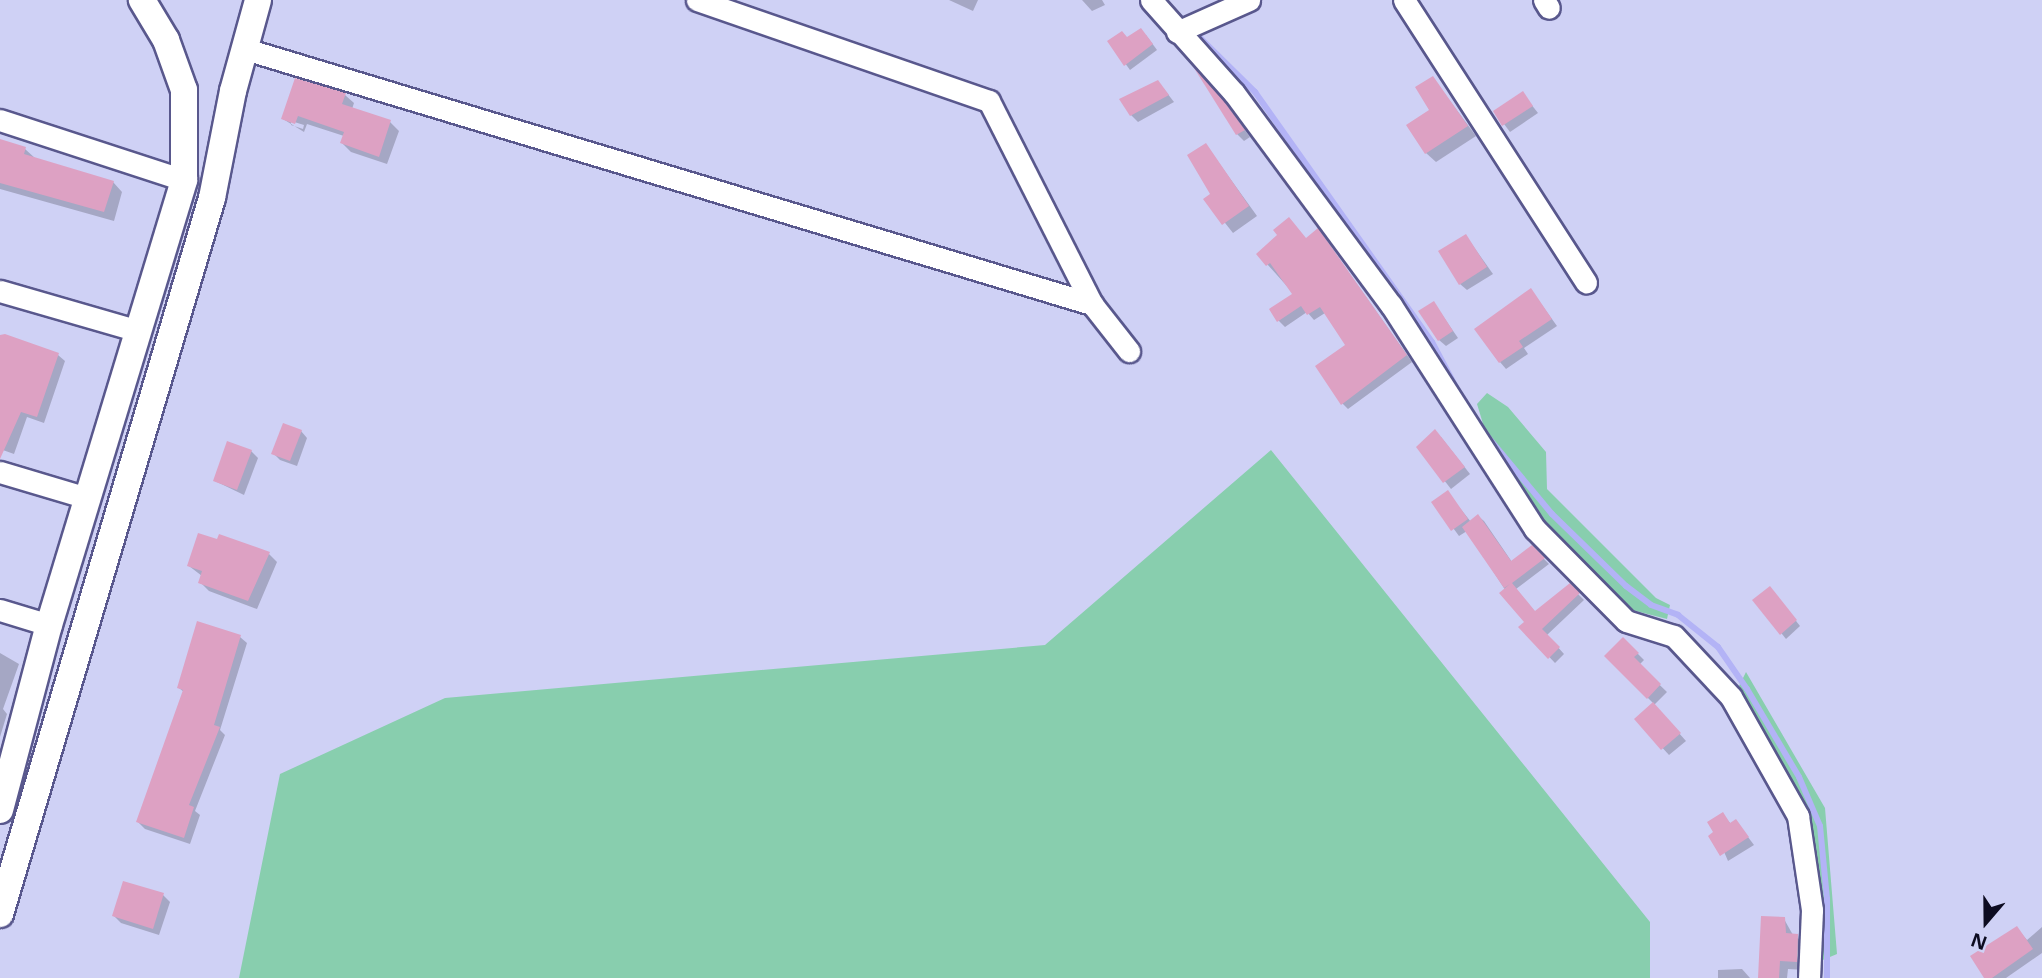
<!DOCTYPE html>
<html>
<head>
<meta charset="utf-8">
<style>
	body { margin:0 }
	#map { position:relative; width:2042px; height:978px; overflow:hidden; background:#cfd1f5; font-family:"Noto Sans",sans-serif }
	div>[style] { position:absolute }
	.green>* { inset:0; background:#88ceae }
	.shadow>* { inset:0; background:#0003 }
	.stream>* { height:6px; margin:-3px; padding:0 3px; transform-origin:3px; border-radius:3px; background:#b3b3f6 }
	.building>* { inset:0; background:#dda1c3 }
	.roads { filter:drop-shadow(2px 0 #59588d) drop-shadow(-2px 0 #59588d) drop-shadow(0 2px #59588d) drop-shadow(0 -2px #59588d) }
	.minor>* { height:21px; margin:-10.5px; padding:0 10.5px; transform-origin:10.5px; border-radius:10.5px; background:#fff }
	.major>* { height:26px; margin:-13px; padding:0 13px; transform-origin:13px; border-radius:13px; background:#fff }
	span { translate:-50% -50%; white-space:nowrap; text-align:center; line-height:1.15; -webkit-text-stroke:5px #cfd1f5; paint-order:stroke }
	.north { position:absolute; left:1951px; top:887px; width:70px; height:70px; -webkit-text-stroke:5px #cfd1f5; paint-order:stroke; rotate:200deg; font-size:19px; font-weight:700; line-height:28px; text-align:center; color:#0d0c21 }
	.north::after { content:''; display:block; margin:auto; width:24px; height:32px; background:#0d0c21; clip-path:polygon(50% 0,100% 100%,50% 72%,0 100%) }
</style>
</head>
<body>
<div id="map">
	<div class="green">
		<div style="clip-path:polygon(1487px 393px,1508px 407px,1546px 452px,1547px 489px,1656px 598px,1670px 605px,1667px 619px,1624px 608px,1528px 506px,1491px 450px,1477px 404px)"></div>
		<div style="clip-path:polygon(1271px 450px,1650px 922px,1650px 978px,239px 978px,280px 774px,445px 698px,1045px 645px)"></div>
		<div style="clip-path:polygon(1746px 672px,1825px 808px,1837px 954px,1818px 962px,1823px 913px,1808px 819px,1739px 686px)"></div>
	</div>
	<div class="shadow">
		<div style="clip-path:polygon(949px 0,978px 0,973px 11px)"></div>
		<div style="clip-path:polygon(1082px 0,1102px 0,1105px 5px,1092px 11px)"></div>
		<div style="clip-path:polygon(1146px 35px,1157px 50px,1130px 70px,1109px 41px)"></div>
		<div style="clip-path:polygon(1433px 78px,1476px 136px,1436px 162px,1426px 153px)"></div>
		<div style="clip-path:polygon(1164px 89px,1174px 102px,1138px 122px,1131px 115px)"></div>
		<div style="clip-path:polygon(1523px 94px,1538px 113px,1510px 132px,1495px 112px)"></div>
		<div style="clip-path:polygon(evenodd,345px 95px,354px 103px,352px 109px,390px 122px,399px 131px,387px 164px,351px 152px,342px 143px,344px 136px,307px 124px,304px 132px,283px 119px,345px 95px,291px 121px,304px 125px,303px 129px,291px 125px,291px 121px)"></div>
		<div style="clip-path:polygon(1230px 110px,1250px 137px,1244px 141px,1237px 134px)"></div>
		<div style="clip-path:polygon(0 141px,25px 149px,36px 159px,113px 182px,122px 192px,114px 221px,0 189px)"></div>
		<div style="clip-path:polygon(1206px 145px,1257px 216px,1233px 233px,1206px 199px,1212px 195px)"></div>
		<div style="clip-path:polygon(1323px 236px,1412px 362px,1348px 409px,1342px 403px,1347px 346px,1325px 313px,1314px 320px,1307px 312px,1285px 327px,1279px 321px,1272px 310px,1294px 294px,1258px 254px)"></div>
		<div style="clip-path:polygon(1466px 236px,1493px 274px,1467px 290px,1460px 284px)"></div>
		<div style="clip-path:polygon(1531px 290px,1557px 326px,1524px 348px,1528px 354px,1506px 369px,1500px 362px)"></div>
		<div style="clip-path:polygon(1434px 303px,1458px 338px,1446px 346px,1439px 340px)"></div>
		<div style="clip-path:polygon(0 337px,58px 355px,65px 361px,44px 423px,27px 417px,14px 454px,0 449px)"></div>
		<div style="clip-path:polygon(301px 431px,307px 438px,297px 466px,280px 460px,273px 453px)"></div>
		<div style="clip-path:polygon(1441px 437px,1470px 474px,1451px 489px,1418px 447px)"></div>
		<div style="clip-path:polygon(251px 451px,258px 458px,244px 495px,215px 481px)"></div>
		<div style="clip-path:polygon(1448px 493px,1471px 522px,1478px 516px,1484px 521px,1512px 562px,1532px 547px,1549px 564px,1516px 589px,1536px 613px,1569px 585px,1584px 600px,1547px 635px,1564px 654px,1555px 663px,1521px 627px,1526px 622px,1467px 531px,1459px 536px,1434px 502px)"></div>
		<div style="clip-path:polygon(269px 554px,277px 562px,257px 609px,209px 591px,200px 582px,202px 576px,189px 566px)"></div>
		<div style="clip-path:polygon(1774px 593px,1800px 626px,1786px 639px,1755px 600px)"></div>
		<div style="clip-path:polygon(240px 637px,247px 643px,220px 730px,225px 735px,195px 811px,200px 815px,190px 844px,145px 829px,138px 822px,184px 692px,179px 688px)"></div>
		<div style="clip-path:polygon(1623px 639px,1644px 660px,1639px 665px,1667px 692px,1654px 705px,1686px 741px,1669px 755px,1636px 719px,1654px 704px,1606px 656px)"></div>
		<div style="clip-path:polygon(0 653px,19px 664px,3px 709px,7px 714px,0 737px)"></div>
		<div style="clip-path:polygon(1722px 814px,1731px 824px,1736px 821px,1754px 845px,1728px 861px,1716px 833px)"></div>
		<div style="clip-path:polygon(163px 895px,170px 902px,159px 935px,121px 923px,114px 916px)"></div>
		<div style="clip-path:polygon(1784px 919px,1793px 935px,1806px 944px,1805px 970px,1788px 969px,1787px 978px,1759px 978px)"></div>
		<div style="clip-path:polygon(2042px 927px,2042px 953px,2006px 978px,1986px 978px,2017px 928px,2027px 940px)"></div>
		<div style="clip-path:polygon(1742px 969px,1750px 978px,1718px 978px,1718px 970px)"></div>
	</div>
	<div class="stream">
		<div style="left:1191px;top:29px;width:90px;rotate:44.5deg"></div>
		<div style="left:1255px;top:92px;width:306px;rotate:54.7deg"></div>
		<div style="left:1432px;top:342px;width:55px;rotate:62deg"></div>
		<div style="left:1482px;top:430px;width:109px;rotate:50.2deg"></div>
		<div style="left:1552px;top:514px;width:103px;rotate:44.2deg"></div>
		<div style="left:1626px;top:586px;width:31px;rotate:37deg"></div>
		<div style="left:1651px;top:605px;width:29px;rotate:20deg"></div>
		<div style="left:1678px;top:615px;width:51px;rotate:38.7deg"></div>
		<div style="left:1718px;top:647px;width:51px;rotate:55.4deg"></div>
		<div style="left:1747px;top:689px;width:102px;rotate:59.4deg"></div>
		<div style="left:1799px;top:777px;width:53px;rotate:66.8deg"></div>
		<div style="left:1820px;top:826px;width:73px;rotate:84.5deg"></div>
		<div style="left:1827px;top:899px;width:79px;rotate:90deg"></div>
	</div>
	<div class="building">
		<div style="clip-path:polygon(1141px 28px,1153px 44px,1124px 66px,1107px 41px,1122px 31px,1127px 37px)"></div>
		<div style="clip-path:polygon(1194px 68px,1224px 101px,1245px 130px,1236px 135px)"></div>
		<div style="clip-path:polygon(1433px 76px,1468px 126px,1425px 154px,1406px 125px,1429px 110px,1415px 87px)"></div>
		<div style="clip-path:polygon(295px 78px,346px 93px,342px 104px,391px 120px,379px 157px,340px 143px,344px 132px,298px 116px,295px 124px,281px 119px)"></div>
		<div style="clip-path:polygon(1158px 80px,1169px 95px,1130px 116px,1119px 99px)"></div>
		<div style="clip-path:polygon(1523px 91px,1533px 106px,1502px 126px,1493px 111px)"></div>
		<div style="clip-path:polygon(0 139px,26px 147px,24px 154px,114px 181px,104px 212px,0 183px)"></div>
		<div style="clip-path:polygon(1206px 143px,1249px 206px,1222px 225px,1203px 199px,1210px 194px,1187px 155px)"></div>
		<div style="clip-path:polygon(1289px 217px,1306px 238px,1318px 228px,1407px 355px,1341px 405px,1315px 366px,1345px 345px,1320px 307px,1307px 315px,1301px 306px,1277px 322px,1269px 309px,1292px 294px,1270px 263px,1266px 266px,1256px 254px,1277px 235px,1273px 230px)"></div>
		<div style="clip-path:polygon(1466px 234px,1487px 267px,1459px 285px,1438px 251px)"></div>
		<div style="clip-path:polygon(1531px 288px,1552px 319px,1519px 341px,1523px 347px,1499px 363px,1474px 329px)"></div>
		<div style="clip-path:polygon(1434px 301px,1453px 331px,1438px 341px,1418px 311px)"></div>
		<div style="clip-path:polygon(5px 334px,59px 353px,37px 417px,21px 412px,0 459px,0 335px)"></div>
		<div style="clip-path:polygon(283px 423px,302px 430px,290px 461px,271px 454px)"></div>
		<div style="clip-path:polygon(1435px 429px,1465px 467px,1443px 483px,1416px 447px)"></div>
		<div style="clip-path:polygon(227px 441px,252px 450px,237px 490px,213px 481px)"></div>
		<div style="clip-path:polygon(1448px 490px,1468px 519px,1451px 531px,1431px 502px)"></div>
		<div style="clip-path:polygon(1478px 514px,1511px 561px,1532px 545px,1545px 558px,1512px 583px,1535px 611px,1570px 583px,1580px 593px,1542px 629px,1560px 647px,1548px 659px,1518px 627px,1524px 622px,1499px 593px,1510px 584px,1504px 588px,1462px 527px)"></div>
		<div style="clip-path:polygon(198px 533px,217px 539px,219px 534px,270px 552px,248px 601px,198px 583px,202px 571px,187px 566px)"></div>
		<div style="clip-path:polygon(1770px 586px,1797px 620px,1780px 635px,1752px 600px)"></div>
		<div style="clip-path:polygon(197px 621px,241px 635px,214px 725px,220px 727px,189px 805px,194px 807px,184px 838px,136px 822px,183px 690px,177px 688px)"></div>
		<div style="clip-path:polygon(1623px 637px,1639px 653px,1634px 657px,1661px 684px,1647px 699px,1604px 656px)"></div>
		<div style="clip-path:polygon(1653px 702px,1681px 733px,1661px 750px,1634px 719px)"></div>
		<div style="clip-path:polygon(1723px 812px,1730px 823px,1736px 819px,1749px 837px,1720px 856px,1708px 836px,1713px 832px,1707px 822px)"></div>
		<div style="clip-path:polygon(123px 881px,164px 893px,153px 929px,112px 916px)"></div>
		<div style="clip-path:polygon(1761px 916px,1785px 917px,1786px 933px,1798px 934px,1797px 962px,1780px 961px,1779px 978px,1758px 978px)"></div>
		<div style="clip-path:polygon(2017px 926px,2033px 949px,1992px 978px,1984px 978px,1970px 956px)"></div>
	</div>
	<div class="roads">
		<div class="minor">
			<div style="left:697px;top:0;width:309px;rotate:19.1deg"></div>
			<div style="left:989px;top:101px;width:228px;rotate:63.1deg"></div>
			<div style="left:1092px;top:304px;width:60px;rotate:51.8deg"></div>
			<div style="left:1151px;top:0;width:125px;rotate:48.3deg"></div>
			<div style="left:1234px;top:93px;width:264px;rotate:53.5deg"></div>
			<div style="left:1391px;top:305px;width:266px;rotate:57.3deg"></div>
			<div style="left:1535px;top:529px;width:129px;rotate:45.3deg"></div>
			<div style="left:1626px;top:621px;width:50px;rotate:17.4deg"></div>
			<div style="left:1674px;top:636px;width:83px;rotate:46.9deg"></div>
			<div style="left:1731px;top:697px;width:137px;rotate:60.6deg"></div>
			<div style="left:1798px;top:816px;width:95px;rotate:81.5deg"></div>
			<div style="left:1812px;top:910px;width:68px;rotate:92.5deg"></div>
			<div style="left:1404px;top:0;width:336px;rotate:57.2deg"></div>
			<div style="left:1544px;top:0;width:9px;rotate:58deg"></div>
			<div style="left:1177px;top:32px;width:79px;rotate:-24deg"></div>
			<div style="left:245px;top:49px;width:885px;rotate:16.76deg"></div>
			<div style="left:0;top:120px;width:194px;rotate:18.1deg"></div>
			<div style="left:0;top:291px;width:145px;rotate:16.1deg"></div>
			<div style="left:0;top:472px;width:91px;rotate:16.6deg"></div>
			<div style="left:0;top:610px;width:51px;rotate:17deg"></div>
		</div>
		<div class="major">
			<div style="left:0;top:810px;width:191px;rotate:-75.2deg"></div>
			<div style="left:49px;top:625px;width:465px;rotate:-73.1deg"></div>
			<div style="left:184px;top:180px;width:90px;rotate:-90deg"></div>
			<div style="left:184px;top:90px;width:53px;rotate:-109.8deg"></div>
			<div style="left:166px;top:40px;width:47px;rotate:-121deg"></div>
			<div style="left:0;top:914px;width:747px;rotate:-73.51deg"></div>
			<div style="left:212px;top:198px;width:109px;rotate:-78.9deg"></div>
			<div style="left:233px;top:91px;width:94px;rotate:-74.6deg"></div>
		</div>
	</div>
	<div class="north">N</div>
</div>
</body>
</html>
